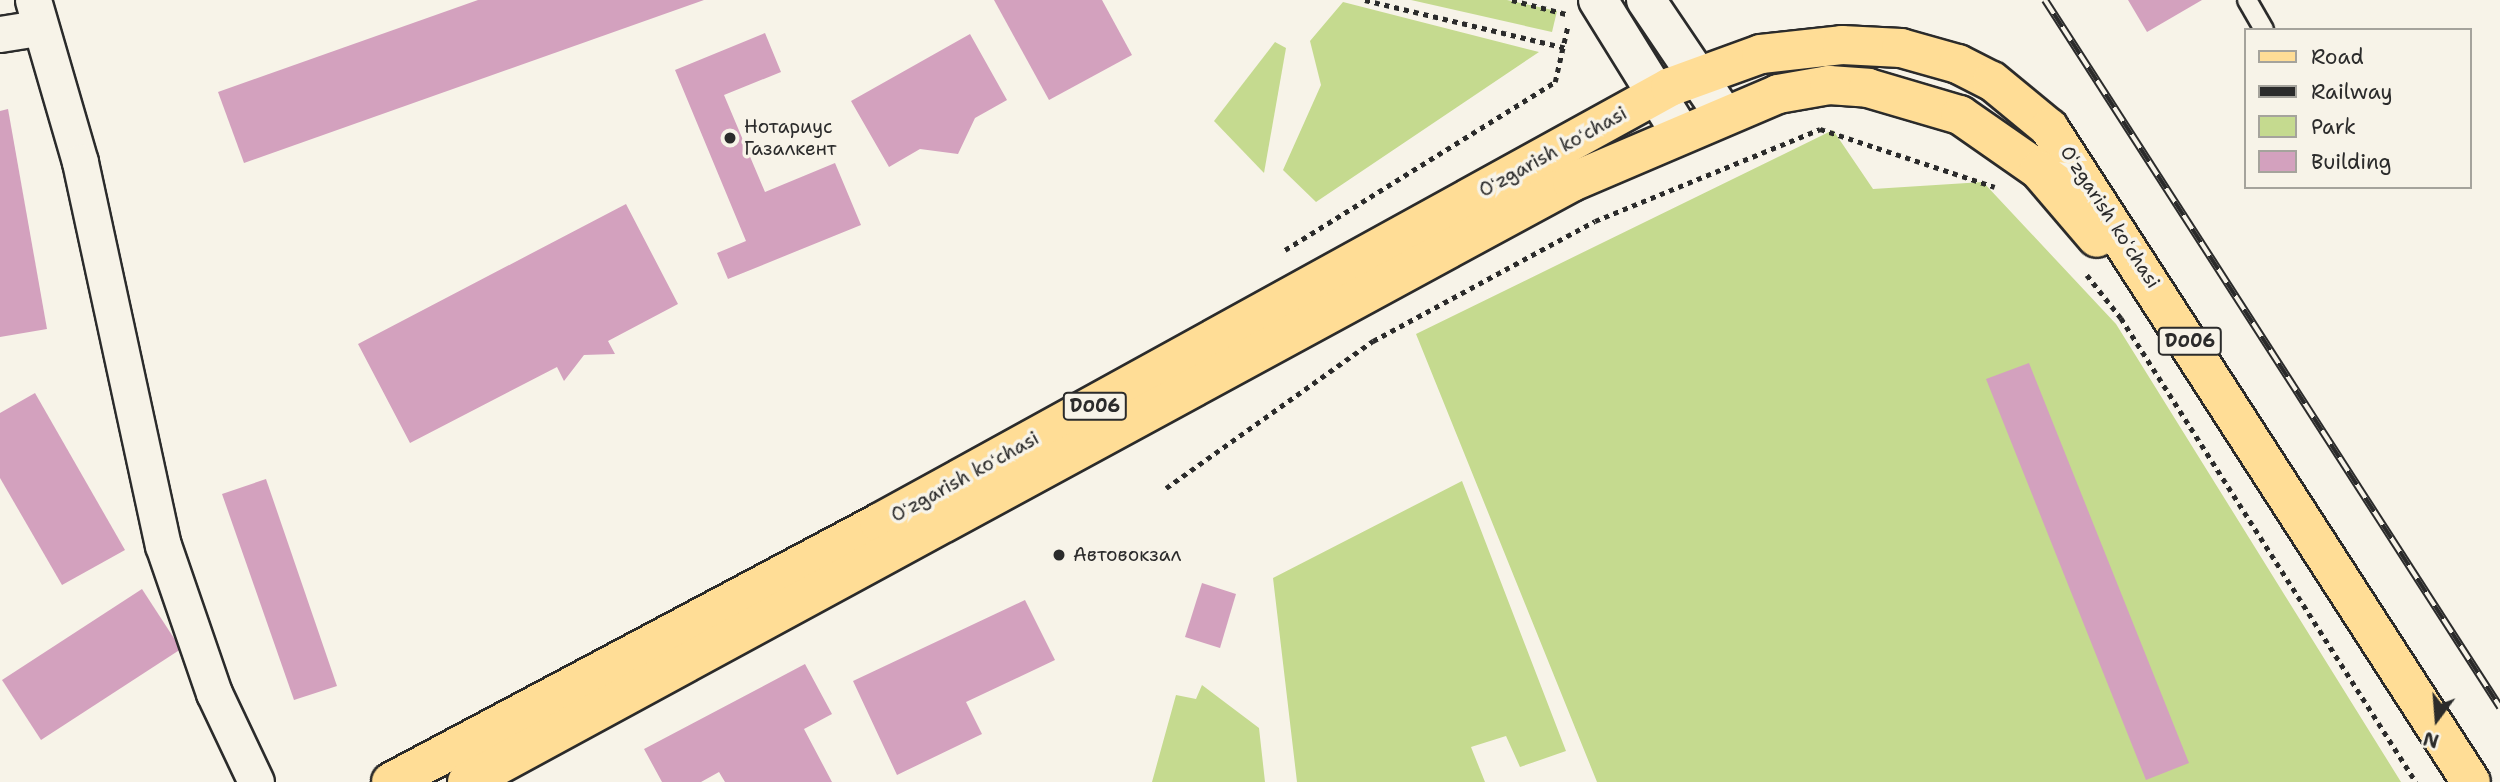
<!DOCTYPE html>
<html>
<head>
<meta charset="utf-8">
<style>
	body { margin:0 }
	#map { position:relative; width:2500px; height:782px; overflow:hidden; background:#f7f3e8; font-family:"Shantell Sans",sans-serif }
	div>[style] { position:absolute }
	.green>* { inset:0; background:#c5da8f }
	.building>* { inset:0; background:#d3a1be }
	.path>* { height:4.5px; margin-top:-2.25px; transform-origin:0; background:repeating-linear-gradient(90deg,#2b2b2b 0 5px,transparent 0 10px) }
	.roads { filter:drop-shadow(2px 0 #2b2b2b) drop-shadow(-2px 0 #2b2b2b) drop-shadow(0 2px #2b2b2b) drop-shadow(0 -2px #2b2b2b) }
	.service>* { height:18px; margin:-9px; padding:0 9px; transform-origin:9px; border-radius:9px; background:#f7f3e8 }
	.minor>* { height:35px; margin:-17.5px; padding:0 17.5px; transform-origin:17.5px; border-radius:17.5px; background:#f7f3e8 }
	.secondary>* { height:38px; margin:-19px; padding:0 19px; transform-origin:19px; border-radius:19px; background:#f7f3e8 }
	.primary>* { height:38px; margin:-19px; padding:0 19px; transform-origin:19px; border-radius:19px; background:#ffdd96 }
	.rail>* { height:8px; margin-top:-4px; transform-origin:0; background:repeating-linear-gradient(90deg,#f7f3e8 0 16px,#2b2b2b 0 32px); box-sizing:border-box; border-block:2px solid #2b2b2b }
	.dots>* { width:19px; height:19px; translate:-50% -50%; box-sizing:border-box; border:4px solid #f7f3e8; border-radius:50% }
	span { translate:-50% -50%; white-space:nowrap; text-align:center; line-height:1.15; -webkit-text-stroke:7px #f7f3e8; paint-order:stroke }
	.shield-label span { padding:2px 5px; background:#f7f3e8; border:2px solid; border-radius:5px; -webkit-text-stroke-width:0 }
	.shield-label { font-size:18px; color:#2b2b2b; font-weight:700 }
	.poi-label { font-size:19px; color:#2b2b2b }
	.left { translate:0 -50%; text-align:left }
	.street-label { font-size:19px; color:#2b2b2b }
	.legend { position:absolute; left:2244px; top:28px; width:228px; height:161px; box-sizing:border-box; background:#f7f3e8; border:2px solid #a5a39c; margin:0; padding:9px 12px; list-style:none; font-size:21px; color:#2b2b2b }
	.legend li { display:flex; align-items:center; gap:14px; height:35px }
	.legend b { width:35px; border:2px solid #a5a39c }
	.north { position:absolute; left:2402px; top:684px; width:70px; height:70px; -webkit-text-stroke:5px #f7f3e8; paint-order:stroke; rotate:196deg; font-size:19px; font-weight:700; line-height:28px; text-align:center; color:#2b2b2b }
	.north::after { content:''; display:block; margin:auto; width:24px; height:32px; background:#2b2b2b; clip-path:polygon(50% 0,100% 100%,50% 72%,0 100%) }
</style>
</head>
<body>
<div id="map">
	<div class="green">
		<div style="clip-path:polygon(1411px 0,1507px 0,1557px 11px,1552px 32px)"></div>
		<div style="clip-path:polygon(1343px 2px,1539px 52px,1316px 202px,1283px 170px,1321px 85px,1310px 41px)"></div>
		<div style="clip-path:polygon(1275px 42px,1286px 48px,1264px 173px,1214px 121px)"></div>
		<div style="clip-path:polygon(1833px 130px,1873px 189px,1983px 182px,2116px 324px,2401px 782px,1597px 782px,1416px 334px)"></div>
		<div style="clip-path:polygon(1462px 481px,1566px 751px,1520px 767px,1506px 736px,1471px 747px,1485px 782px,1297px 782px,1273px 578px)"></div>
		<div style="clip-path:polygon(1202px 685px,1259px 728px,1265px 782px,1152px 782px,1176px 695px,1196px 699px)"></div>
	</div>
	<div class="building">
		<div style="clip-path:polygon(478px 0,704px 0,244px 163px,218px 92px)"></div>
		<div style="clip-path:polygon(994px 0,1102px 0,1132px 55px,1049px 100px)"></div>
		<div style="clip-path:polygon(2128px 0,2202px 0,2147px 32px)"></div>
		<div style="clip-path:polygon(765px 33px,781px 72px,724px 95px,765px 192px,835px 163px,861px 225px,728px 279px,717px 253px,746px 241px,675px 70px)"></div>
		<div style="clip-path:polygon(970px 34px,1007px 100px,975px 118px,958px 154px,920px 149px,889px 167px,851px 101px)"></div>
		<div style="clip-path:polygon(8px 109px,47px 329px,0 337px,0 111px)"></div>
		<div style="clip-path:polygon(626px 204px,678px 304px,608px 341px,615px 354px,584px 355px,564px 381px,557px 367px,410px 443px,358px 344px)"></div>
		<div style="clip-path:polygon(2029px 363px,2189px 763px,2146px 780px,1986px 379px)"></div>
		<div style="clip-path:polygon(35px 393px,125px 550px,62px 585px,0 478px,0 413px)"></div>
		<div style="clip-path:polygon(266px 479px,337px 686px,294px 700px,222px 494px)"></div>
		<div style="clip-path:polygon(1202px 583px,1236px 594px,1220px 648px,1185px 637px)"></div>
		<div style="clip-path:polygon(142px 589px,181px 649px,41px 740px,2px 680px)"></div>
		<div style="clip-path:polygon(1025px 600px,1055px 660px,966px 702px,982px 734px,897px 775px,853px 681px)"></div>
		<div style="clip-path:polygon(805px 664px,832px 714px,804px 729px,832px 782px,725px 782px,719px 772px,701px 782px,662px 782px,644px 749px)"></div>
	</div>
	<div class="path">
		<div style="left:1365px;top:0;width:208px;rotate:13.4deg"></div>
		<div style="left:1512px;top:0;width:56px;rotate:14.5deg"></div>
		<div style="left:1285px;top:250px;width:318px;rotate:-31.9deg"></div>
		<div style="left:1555px;top:82px;width:58px;rotate:-77.2deg"></div>
		<div style="left:2087px;top:275px;width:55px;rotate:51.7deg"></div>
		<div style="left:2121px;top:318px;width:550px;rotate:57.55deg"></div>
		<div style="left:1166px;top:488px;width:254px;rotate:-35.4deg"></div>
		<div style="left:1373px;top:341px;width:252px;rotate:-28.4deg"></div>
		<div style="left:1595px;top:221px;width:243px;rotate:-22.2deg"></div>
		<div style="left:1820px;top:129px;width:184px;rotate:18.3deg"></div>
	</div>
	<div class="roads">
		<div class="service">
			<div style="left:2247px;top:0;width:34px;rotate:60deg"></div>
		</div>
		<div class="minor">
			<div style="left:33px;top:0;width:169px;rotate:73.8deg"></div>
			<div style="left:80px;top:162px;width:392px;rotate:77.8deg"></div>
			<div style="left:163px;top:545px;width:157px;rotate:71deg"></div>
			<div style="left:214px;top:693px;width:98px;rotate:64.7deg"></div>
			<div style="left:0;top:34px;width:38px;rotate:-9deg"></div>
		</div>
		<div class="secondary">
			<div style="left:1598px;top:0;width:155px;rotate:58.2deg"></div>
			<div style="left:1646px;top:0;width:138px;rotate:56deg"></div>
		</div>
		<div class="primary">
			<div style="left:391px;top:782px;width:552px;rotate:-27.96deg"></div>
			<div style="left:879px;top:523px;width:903px;rotate:-28.86deg"></div>
			<div style="left:1670px;top:87px;width:97px;rotate:-19.9deg"></div>
			<div style="left:1761px;top:54px;width:81px;rotate:-6.3deg"></div>
			<div style="left:1842px;top:45px;width:59px;rotate:2.9deg"></div>
			<div style="left:1901px;top:48px;width:59px;rotate:15.7deg"></div>
			<div style="left:1958px;top:64px;width:38px;rotate:27deg"></div>
			<div style="left:1992px;top:81px;width:74px;rotate:39.5deg"></div>
			<div style="left:2049px;top:128px;width:778px;rotate:57.17deg"></div>
			<div style="left:467px;top:782px;width:1257px;rotate:-28.5deg"></div>
			<div style="left:1572px;top:182px;width:224px;rotate:-23.1deg"></div>
			<div style="left:1778px;top:94px;width:52px;rotate:-10deg"></div>
			<div style="left:1829px;top:85px;width:39px;rotate:4deg"></div>
			<div style="left:1868px;top:88px;width:96px;rotate:16.4deg"></div>
			<div style="left:1960px;top:115px;width:96px;rotate:34.8deg"></div>
			<div style="left:2039px;top:170px;width:89px;rotate:49.5deg"></div>
		</div>
	</div>
	<div class="rail">
		<div style="left:2045px;top:0;width:841px;rotate:57.24deg"></div>
	</div>
	<div class="dots">
		<div style="left:730px;top:138px;background:#2b2b2b"></div>
		<div style="left:1059px;top:555px;background:#2b2b2b"></div>
	</div>
	<div class="shield-label">
		<span style="left:2190px;top:341px">D006</span>
		<span style="left:1095px;top:406px">D006</span>
	</div>
	<div class="poi-label">
		<span class="left" style="left:744px;top:138px">Нотариус<br>Газалкент</span>
		<span class="left" style="left:1073px;top:555px">Автовокзал</span>
	</div>
	<div class="street-label">
		<span style="left:1553px;top:152px;rotate:-29deg">Oʻzgarish koʻchasi</span>
		<span style="left:2110px;top:217px;rotate:57deg">Oʻzgarish koʻchasi</span>
		<span style="left:965px;top:477px;rotate:-29deg">Oʻzgarish koʻchasi</span>
	</div>
	<ul class="legend">
	<li><b style="height:9px;background:#ffdd96"></b>Road</li>
	<li><b style="height:9px;background:#2b2b2b"></b>Railway</li>
	<li><b style="height:19px;background:#c5da8f"></b>Park</li>
	<li><b style="height:19px;background:#d3a1be"></b>Building</li>
	</ul>
	<div class="north">N</div>
</div>
</body>
</html>
